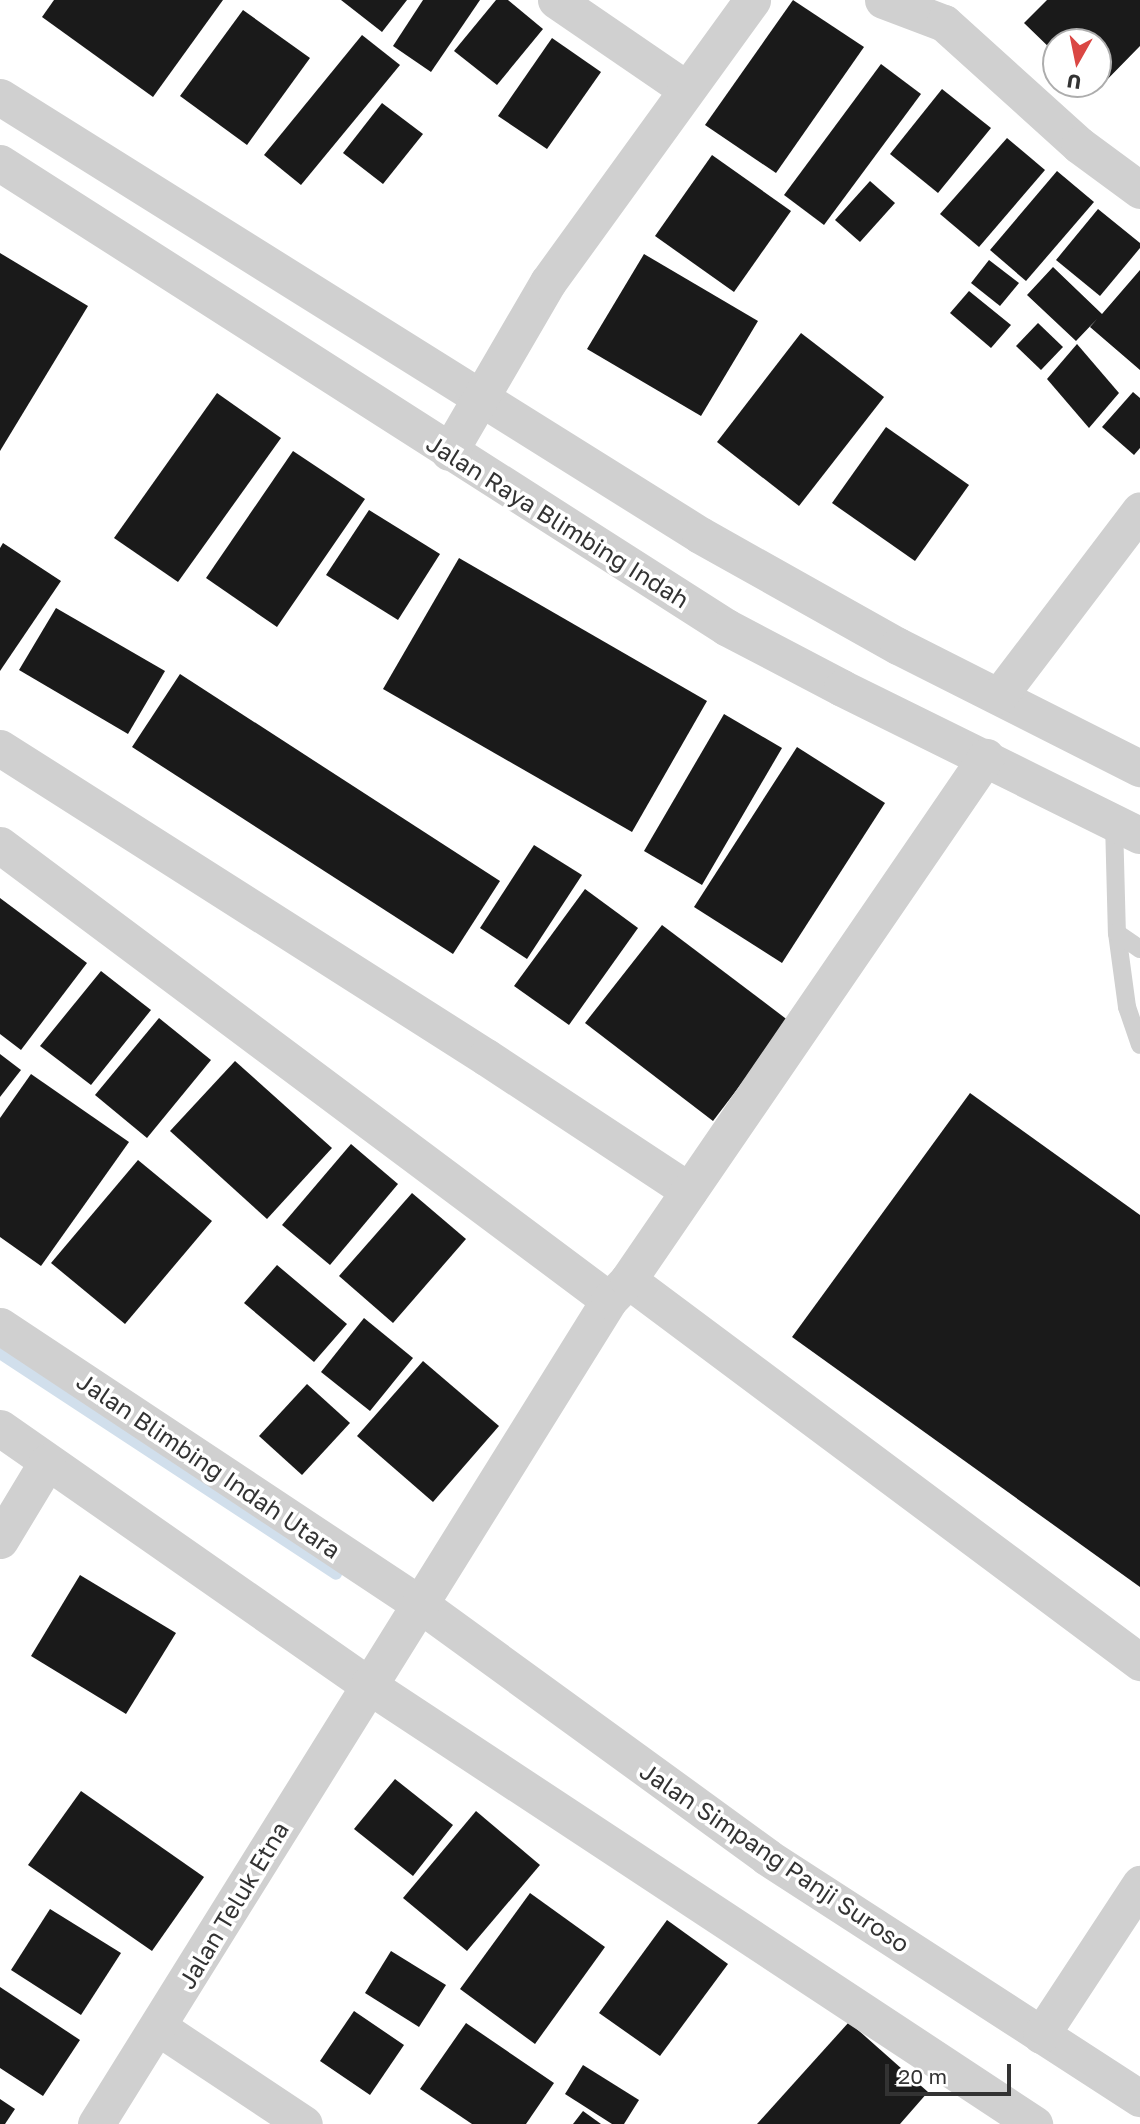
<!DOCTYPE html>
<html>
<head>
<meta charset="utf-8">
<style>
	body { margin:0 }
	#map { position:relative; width:1140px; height:2124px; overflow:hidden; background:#fff; font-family:"Golos Text",sans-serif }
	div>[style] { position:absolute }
	.stream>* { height:12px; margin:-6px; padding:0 6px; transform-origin:6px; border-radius:6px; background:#d1dfec }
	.building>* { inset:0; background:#1a1a1a }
	.service>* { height:18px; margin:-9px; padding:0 9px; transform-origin:9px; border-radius:9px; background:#d0d0d0 }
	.minor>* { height:37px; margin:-18.5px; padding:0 18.5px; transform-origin:18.5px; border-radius:18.5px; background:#d0d0d0 }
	span { translate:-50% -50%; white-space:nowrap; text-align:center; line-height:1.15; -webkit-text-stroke:7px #fff; paint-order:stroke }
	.street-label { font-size:24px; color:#333 }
	.north { position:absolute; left:1042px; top:28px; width:70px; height:70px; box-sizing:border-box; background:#fff; border:2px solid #adadad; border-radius:50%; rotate:189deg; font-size:19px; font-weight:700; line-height:28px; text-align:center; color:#333 }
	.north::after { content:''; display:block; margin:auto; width:24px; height:32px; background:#da4744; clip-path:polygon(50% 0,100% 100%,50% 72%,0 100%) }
	.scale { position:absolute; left:885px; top:2064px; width:126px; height:32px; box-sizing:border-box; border:4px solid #333; border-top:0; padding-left:9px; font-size:21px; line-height:24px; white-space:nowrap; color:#333; -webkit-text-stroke:5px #fff; paint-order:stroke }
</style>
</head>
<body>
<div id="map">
	<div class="stream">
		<div style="left:0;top:1353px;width:402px;rotate:33.3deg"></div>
	</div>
	<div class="building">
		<div style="clip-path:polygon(54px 0,223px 0,153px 97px,42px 17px)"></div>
		<div style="clip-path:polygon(341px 0,407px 0,382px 32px)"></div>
		<div style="clip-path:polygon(423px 0,480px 0,431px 72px,393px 46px)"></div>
		<div style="clip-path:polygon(496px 0,508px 0,543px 29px,497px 85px,454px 51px)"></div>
		<div style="clip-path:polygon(793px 0,864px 47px,776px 173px,705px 125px)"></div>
		<div style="clip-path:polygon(1047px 0,1140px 0,1140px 46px,1095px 92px,1087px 84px,1098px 84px,1098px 42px,1056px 42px,1056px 54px,1024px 23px)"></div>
		<div style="clip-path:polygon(243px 10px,310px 58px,247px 145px,180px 96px)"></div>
		<div style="clip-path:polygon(362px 35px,400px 65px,301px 185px,264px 155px)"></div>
		<div style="clip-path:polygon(552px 38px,601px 72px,547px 149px,498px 116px)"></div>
		<div style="clip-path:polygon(881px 64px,921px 94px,824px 225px,784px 195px)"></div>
		<div style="clip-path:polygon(942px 89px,991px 128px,938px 193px,890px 154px)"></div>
		<div style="clip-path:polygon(382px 103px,423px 134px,383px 184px,343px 153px)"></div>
		<div style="clip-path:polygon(1007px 138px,1045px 170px,979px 247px,940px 214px)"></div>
		<div style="clip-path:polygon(712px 155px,791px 211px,734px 292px,655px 236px)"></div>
		<div style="clip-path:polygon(1057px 171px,1094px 202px,1026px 281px,990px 250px)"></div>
		<div style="clip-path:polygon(870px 181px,895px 203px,860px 242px,835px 220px)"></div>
		<div style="clip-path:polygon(1098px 209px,1140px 243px,1140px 248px,1100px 296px,1056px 260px)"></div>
		<div style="clip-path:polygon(0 253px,88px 306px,0 451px)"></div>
		<div style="clip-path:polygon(644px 254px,758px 321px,701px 416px,587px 349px)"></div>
		<div style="clip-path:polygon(989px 260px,1019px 283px,1000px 306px,971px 283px)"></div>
		<div style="clip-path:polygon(1053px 267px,1102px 314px,1140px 270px,1140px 370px,1090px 327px,1097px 319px,1076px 341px,1027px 295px)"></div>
		<div style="clip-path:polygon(969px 291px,1011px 325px,991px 348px,950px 313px)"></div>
		<div style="clip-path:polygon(1038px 323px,1063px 347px,1041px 370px,1016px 346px)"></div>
		<div style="clip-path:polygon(801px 333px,884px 397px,799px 506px,717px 442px)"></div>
		<div style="clip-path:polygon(1077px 344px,1119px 393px,1089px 428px,1047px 379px)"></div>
		<div style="clip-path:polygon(1133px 392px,1140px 398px,1140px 448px,1134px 455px,1102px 427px)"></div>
		<div style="clip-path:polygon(217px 393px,281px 438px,178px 582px,114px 538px)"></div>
		<div style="clip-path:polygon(886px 427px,969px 485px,915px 561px,832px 503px)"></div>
		<div style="clip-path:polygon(293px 451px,365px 499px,277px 627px,206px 578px)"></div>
		<div style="clip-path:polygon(369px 510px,440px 554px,398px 620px,326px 575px)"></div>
		<div style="clip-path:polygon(3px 543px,61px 581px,0 671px,0 548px)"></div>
		<div style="clip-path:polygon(459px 558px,707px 701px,632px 832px,383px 689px)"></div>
		<div style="clip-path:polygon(56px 608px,165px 671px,128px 734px,19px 670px)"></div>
		<div style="clip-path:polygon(180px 674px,500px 881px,453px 954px,132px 747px)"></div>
		<div style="clip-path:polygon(724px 714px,782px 748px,702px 885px,644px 851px)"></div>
		<div style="clip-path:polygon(797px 747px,885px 803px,782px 963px,694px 907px)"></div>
		<div style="clip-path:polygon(534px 845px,582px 875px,527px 959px,480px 928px)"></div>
		<div style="clip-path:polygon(585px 889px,638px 928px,569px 1025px,514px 986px)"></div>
		<div style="clip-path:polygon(0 898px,87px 963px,21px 1050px,0 1034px)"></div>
		<div style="clip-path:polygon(662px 925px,789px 1021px,713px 1121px,585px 1023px)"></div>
		<div style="clip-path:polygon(101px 971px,151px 1010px,91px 1085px,40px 1046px)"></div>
		<div style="clip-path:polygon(159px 1018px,211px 1060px,147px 1138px,95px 1095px)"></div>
		<div style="clip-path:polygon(0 1054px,21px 1070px,0 1097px)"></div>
		<div style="clip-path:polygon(235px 1061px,332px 1148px,267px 1219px,170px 1131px)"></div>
		<div style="clip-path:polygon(31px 1074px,129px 1142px,41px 1266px,0 1237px,0 1118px)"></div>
		<div style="clip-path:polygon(970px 1093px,1140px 1215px,1140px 1587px,792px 1337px)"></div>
		<div style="clip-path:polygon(351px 1144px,398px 1184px,330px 1265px,282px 1225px)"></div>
		<div style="clip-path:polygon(138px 1160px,212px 1221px,125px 1324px,51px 1263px)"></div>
		<div style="clip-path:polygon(412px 1193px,466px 1239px,393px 1323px,339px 1276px)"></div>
		<div style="clip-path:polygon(277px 1265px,347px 1324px,314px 1362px,244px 1303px)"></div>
		<div style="clip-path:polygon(364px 1318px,413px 1358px,370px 1411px,321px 1372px)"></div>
		<div style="clip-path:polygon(423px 1361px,499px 1426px,433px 1502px,357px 1436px)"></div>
		<div style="clip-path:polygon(307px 1384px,350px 1423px,302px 1475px,259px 1436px)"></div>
		<div style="clip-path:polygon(80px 1575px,176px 1633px,126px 1714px,31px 1656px)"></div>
		<div style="clip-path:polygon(395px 1779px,453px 1825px,413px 1876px,354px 1829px)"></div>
		<div style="clip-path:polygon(81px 1791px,204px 1877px,152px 1951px,28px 1865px)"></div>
		<div style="clip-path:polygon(476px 1811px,540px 1865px,467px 1951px,403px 1898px)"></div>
		<div style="clip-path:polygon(530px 1893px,605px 1947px,535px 2044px,460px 1989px)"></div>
		<div style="clip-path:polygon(50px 1909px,121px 1953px,81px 2015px,11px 1970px)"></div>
		<div style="clip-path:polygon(667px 1920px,728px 1964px,660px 2056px,599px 2013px)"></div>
		<div style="clip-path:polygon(391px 1951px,446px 1985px,419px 2027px,365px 1993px)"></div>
		<div style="clip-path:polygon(0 1987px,80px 2040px,43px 2096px,0 2068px)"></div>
		<div style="clip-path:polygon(354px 2011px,404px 2045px,370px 2095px,320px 2061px)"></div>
		<div style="clip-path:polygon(849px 2022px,928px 2092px,900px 2124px,757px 2124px)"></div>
		<div style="clip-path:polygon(466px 2023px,554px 2083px,526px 2124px,472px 2124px,420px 2089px)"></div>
		<div style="clip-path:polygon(583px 2065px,639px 2100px,624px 2124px,612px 2124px,565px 2094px)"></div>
		<div style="clip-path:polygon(0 2099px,15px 2109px,5px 2124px,0 2124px)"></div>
		<div style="clip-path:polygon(583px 2111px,601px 2124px,573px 2124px)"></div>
	</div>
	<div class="service">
		<div style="left:1114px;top:822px;width:111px;rotate:88.5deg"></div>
		<div style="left:1117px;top:933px;width:75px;rotate:82.3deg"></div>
		<div style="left:1127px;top:1007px;width:40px;rotate:71.1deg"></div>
		<div style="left:1117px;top:933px;width:28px;rotate:35deg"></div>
	</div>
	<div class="minor">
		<div style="left:556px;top:0;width:158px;rotate:34.4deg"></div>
		<div style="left:883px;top:0;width:65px;rotate:20.7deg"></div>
		<div style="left:944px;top:23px;width:182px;rotate:42.1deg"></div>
		<div style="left:1079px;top:145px;width:76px;rotate:36.4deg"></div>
		<div style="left:0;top:97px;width:826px;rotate:32.03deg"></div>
		<div style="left:700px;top:535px;width:227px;rotate:29.3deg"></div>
		<div style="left:898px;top:646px;width:271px;rotate:26.8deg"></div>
		<div style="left:0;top:163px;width:862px;rotate:32.58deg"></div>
		<div style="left:726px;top:627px;width:131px;rotate:27.7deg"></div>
		<div style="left:842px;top:688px;width:332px;rotate:26.3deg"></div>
		<div style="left:449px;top:452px;width:197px;rotate:-59.8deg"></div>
		<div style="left:548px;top:282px;width:348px;rotate:-54.1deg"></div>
		<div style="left:999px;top:696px;width:233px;rotate:-52.8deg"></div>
		<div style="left:0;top:748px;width:576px;rotate:32.45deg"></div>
		<div style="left:486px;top:1057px;width:243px;rotate:33.4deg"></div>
		<div style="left:0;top:845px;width:760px;rotate:36.76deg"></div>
		<div style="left:628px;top:1280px;width:639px;rotate:36.73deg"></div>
		<div style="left:0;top:1326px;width:501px;rotate:33.53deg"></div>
		<div style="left:418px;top:1603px;width:432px;rotate:36deg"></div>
		<div style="left:767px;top:1857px;width:444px;rotate:32.9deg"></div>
		<div style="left:0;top:1428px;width:449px;rotate:34.9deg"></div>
		<div style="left:368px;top:1685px;width:798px;rotate:33.39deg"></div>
		<div style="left:0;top:1540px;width:91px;rotate:-58.9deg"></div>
		<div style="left:158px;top:2027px;width:175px;rotate:33.6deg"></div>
		<div style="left:1041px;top:2035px;width:181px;rotate:-56.7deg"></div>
		<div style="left:96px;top:2124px;width:971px;rotate:-58.09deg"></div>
		<div style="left:609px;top:1300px;width:28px;rotate:-46deg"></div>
		<div style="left:628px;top:1280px;width:634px;rotate:-55.61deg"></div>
	</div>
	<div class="street-label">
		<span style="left:558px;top:521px;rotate:32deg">Jalan Raya Blimbing Indah</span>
		<span style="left:209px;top:1465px;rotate:34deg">Jalan Blimbing Indah Utara</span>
		<span style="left:775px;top:1857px;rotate:34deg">Jalan Simpang Panji Suroso</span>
		<span style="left:233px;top:1905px;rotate:-59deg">Jalan Teluk Etna</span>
	</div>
	<div class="north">U</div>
	<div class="scale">20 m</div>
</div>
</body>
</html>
